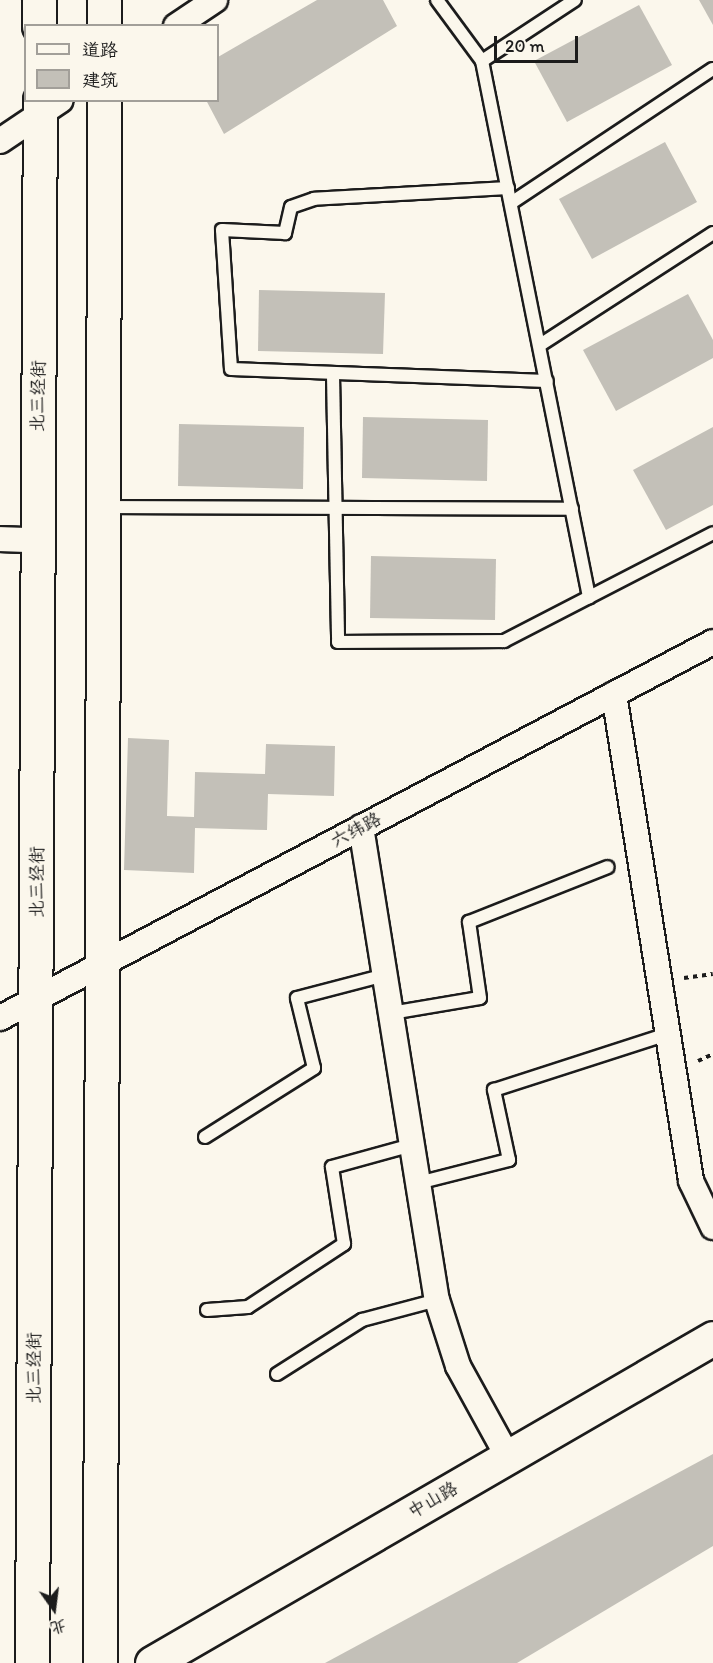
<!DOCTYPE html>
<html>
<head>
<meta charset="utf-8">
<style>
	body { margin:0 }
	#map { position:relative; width:713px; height:1663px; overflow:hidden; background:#fbf7ec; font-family:Itim,"LXGW WenKai TC",sans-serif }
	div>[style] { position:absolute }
	.building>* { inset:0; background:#c3c0b8 }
	.path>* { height:4px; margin-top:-2px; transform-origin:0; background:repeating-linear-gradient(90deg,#1c1c1c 0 4.5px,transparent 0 9px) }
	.roads { filter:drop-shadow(2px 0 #1c1c1c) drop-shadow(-2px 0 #1c1c1c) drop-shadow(0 2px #1c1c1c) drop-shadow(0 -2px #1c1c1c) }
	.lane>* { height:12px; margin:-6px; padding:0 6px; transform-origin:6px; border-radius:6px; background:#fbf7ec }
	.street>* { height:24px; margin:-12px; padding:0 12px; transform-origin:12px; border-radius:12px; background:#fbf7ec }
	.secondary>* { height:33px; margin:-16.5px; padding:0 16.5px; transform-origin:16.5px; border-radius:16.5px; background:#fbf7ec }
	span { translate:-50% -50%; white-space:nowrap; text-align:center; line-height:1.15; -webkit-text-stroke:5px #fbf7ec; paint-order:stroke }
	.street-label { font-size:18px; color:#1c1c1c }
	.legend { position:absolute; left:24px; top:24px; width:195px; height:78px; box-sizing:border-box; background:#fbf7ec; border:2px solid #a29f99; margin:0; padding:8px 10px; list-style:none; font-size:18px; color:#1c1c1c }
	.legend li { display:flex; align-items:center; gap:12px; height:30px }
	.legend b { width:30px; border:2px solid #a29f99 }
	.north { position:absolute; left:24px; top:1579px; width:60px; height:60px; -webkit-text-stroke:4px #fbf7ec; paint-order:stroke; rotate:166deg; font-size:16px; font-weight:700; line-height:24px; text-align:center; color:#1c1c1c }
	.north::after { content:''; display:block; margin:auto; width:21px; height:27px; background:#1c1c1c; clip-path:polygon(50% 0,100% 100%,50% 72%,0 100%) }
	.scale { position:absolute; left:494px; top:36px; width:84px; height:27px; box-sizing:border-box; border:3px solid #1c1c1c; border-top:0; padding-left:8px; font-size:18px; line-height:21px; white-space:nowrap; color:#1c1c1c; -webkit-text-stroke:4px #fbf7ec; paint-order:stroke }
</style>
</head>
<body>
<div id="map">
	<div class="building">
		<div style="clip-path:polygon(317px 0,383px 0,397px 26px,224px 134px,206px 100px,218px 100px,218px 57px)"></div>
		<div style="clip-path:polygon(699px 0,713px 0,713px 25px)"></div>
		<div style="clip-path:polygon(639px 5px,672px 65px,567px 122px,534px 61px)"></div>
		<div style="clip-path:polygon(665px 142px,697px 202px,592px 259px,559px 199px)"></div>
		<div style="clip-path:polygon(259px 290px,385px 293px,383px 354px,258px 351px)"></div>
		<div style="clip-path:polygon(688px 294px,713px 340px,713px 358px,616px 411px,583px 350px)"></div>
		<div style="clip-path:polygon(363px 417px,488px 420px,487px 481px,362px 478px)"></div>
		<div style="clip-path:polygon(179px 424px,304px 427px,303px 489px,178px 486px)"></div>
		<div style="clip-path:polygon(713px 427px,713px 505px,666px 530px,633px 470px)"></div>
		<div style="clip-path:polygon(371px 556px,496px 559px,495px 620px,370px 618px)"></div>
		<div style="clip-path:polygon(128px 738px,169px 740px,167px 816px,194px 817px,195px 772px,265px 774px,266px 744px,335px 746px,334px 796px,268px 794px,267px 830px,195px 828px,194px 873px,124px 870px)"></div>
		<div style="clip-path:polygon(713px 1454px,713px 1546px,517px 1663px,325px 1663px)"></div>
	</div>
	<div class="path">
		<div style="left:684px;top:978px;width:29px;rotate:-8deg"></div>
		<div style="left:698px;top:1061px;width:17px;rotate:-25deg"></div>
	</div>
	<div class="roads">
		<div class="lane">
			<div style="left:437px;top:0;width:76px;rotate:53.6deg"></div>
			<div style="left:482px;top:61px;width:547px;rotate:78.71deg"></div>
			<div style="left:482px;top:61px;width:111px;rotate:-33.3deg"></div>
			<div style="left:508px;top:188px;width:194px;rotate:176.8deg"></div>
			<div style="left:314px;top:199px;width:24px;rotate:161deg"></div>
			<div style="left:291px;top:207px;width:27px;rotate:103deg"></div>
			<div style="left:285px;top:233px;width:63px;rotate:-177.3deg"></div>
			<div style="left:222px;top:230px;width:139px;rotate:86.3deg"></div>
			<div style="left:231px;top:369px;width:316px;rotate:2.2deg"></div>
			<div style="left:511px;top:203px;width:242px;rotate:-33.6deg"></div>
			<div style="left:540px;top:345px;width:206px;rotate:-32.9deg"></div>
			<div style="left:333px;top:375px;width:267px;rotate:88.9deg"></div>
			<div style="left:338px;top:642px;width:166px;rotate:-0.3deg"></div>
			<div style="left:504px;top:641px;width:235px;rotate:-27.3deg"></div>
			<div style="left:105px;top:507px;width:467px;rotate:0.2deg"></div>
			<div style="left:391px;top:1013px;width:90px;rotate:-9.6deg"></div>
			<div style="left:480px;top:998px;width:77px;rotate:-98.2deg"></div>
			<div style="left:469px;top:922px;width:149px;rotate:-21.6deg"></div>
			<div style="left:205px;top:1137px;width:129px;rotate:-32.3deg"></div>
			<div style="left:314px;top:1068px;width:72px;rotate:-103.7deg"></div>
			<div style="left:297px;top:998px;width:91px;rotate:-14.6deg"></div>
			<div style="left:418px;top:1183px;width:94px;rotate:-14.2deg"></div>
			<div style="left:509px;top:1160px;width:72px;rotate:-102.1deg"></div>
			<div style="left:494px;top:1090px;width:182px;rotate:-17.9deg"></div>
			<div style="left:207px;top:1310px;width:41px;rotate:-4.2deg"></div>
			<div style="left:248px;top:1307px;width:115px;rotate:-33.3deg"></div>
			<div style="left:344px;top:1244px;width:78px;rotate:-98.9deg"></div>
			<div style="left:332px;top:1167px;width:83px;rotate:-15.4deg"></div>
			<div style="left:277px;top:1374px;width:101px;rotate:-32.4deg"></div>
			<div style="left:362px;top:1320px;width:78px;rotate:-14.9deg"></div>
		</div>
		<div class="street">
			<div style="left:176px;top:26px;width:47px;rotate:-33.7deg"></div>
			<div style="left:0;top:141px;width:73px;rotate:-33.9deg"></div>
			<div style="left:0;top:539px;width:36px;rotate:2deg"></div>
			<div style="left:614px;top:694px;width:493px;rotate:81deg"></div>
			<div style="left:691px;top:1181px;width:51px;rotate:64.4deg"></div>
			<div style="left:361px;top:827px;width:479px;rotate:80.9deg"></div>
			<div style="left:437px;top:1300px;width:69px;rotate:72.3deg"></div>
			<div style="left:458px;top:1366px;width:104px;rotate:61.2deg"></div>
			<div style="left:0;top:1018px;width:806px;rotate:-27.8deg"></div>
		</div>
		<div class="secondary">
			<div style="left:39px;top:0;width:26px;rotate:90deg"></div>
			<div style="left:104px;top:26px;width:26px;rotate:-90deg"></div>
			<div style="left:32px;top:1663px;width:1563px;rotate:-89.71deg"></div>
			<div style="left:100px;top:1663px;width:1563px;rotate:-89.85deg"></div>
			<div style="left:152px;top:1663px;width:648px;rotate:-30.08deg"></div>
		</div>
	</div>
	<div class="street-label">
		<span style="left:38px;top:396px;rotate:-89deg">北三经街</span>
		<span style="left:356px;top:830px;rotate:-28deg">六纬路</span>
		<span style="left:37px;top:882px;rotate:-90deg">北三经街</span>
		<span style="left:34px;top:1368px;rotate:-90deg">北三经街</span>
		<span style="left:433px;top:1500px;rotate:-30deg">中山路</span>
	</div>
	<ul class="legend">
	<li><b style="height:8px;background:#fbf7ec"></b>道路</li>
	<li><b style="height:16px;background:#c3c0b8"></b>建筑</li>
	</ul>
	<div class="north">北</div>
	<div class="scale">20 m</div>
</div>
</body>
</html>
